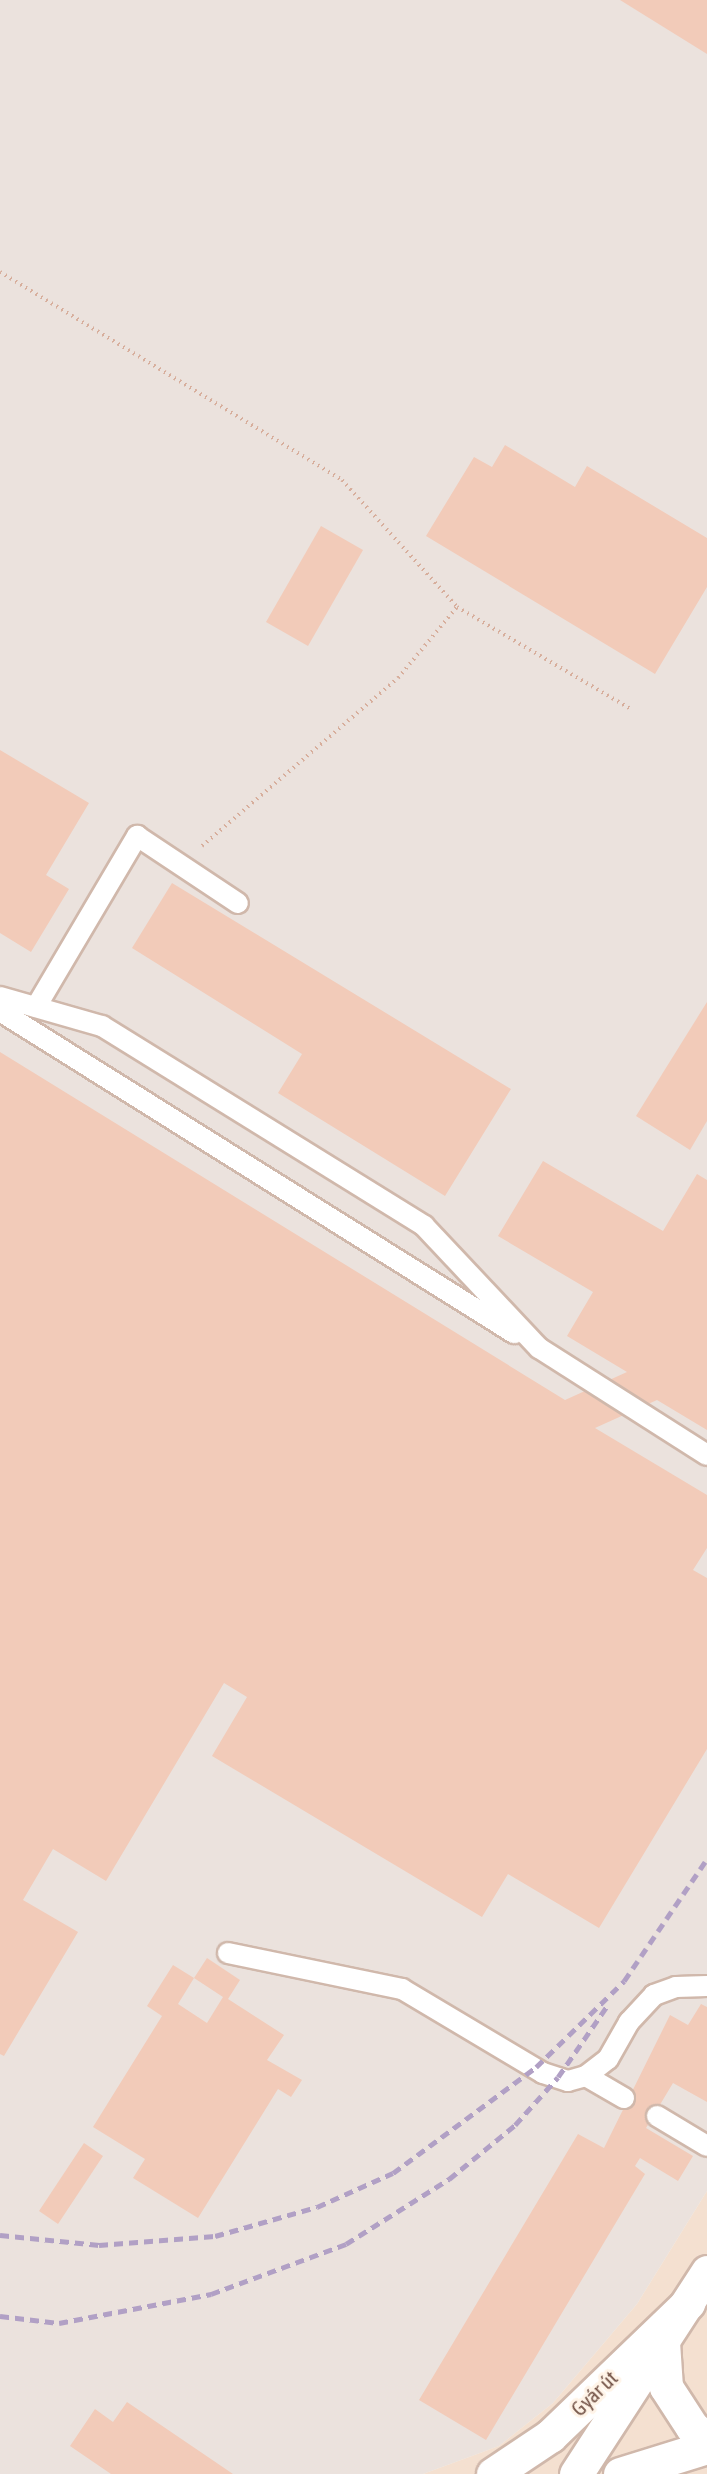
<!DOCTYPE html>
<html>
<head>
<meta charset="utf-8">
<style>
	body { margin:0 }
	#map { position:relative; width:707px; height:2474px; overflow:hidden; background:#fcf0e1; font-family:"Asap Condensed",sans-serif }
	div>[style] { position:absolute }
	.residential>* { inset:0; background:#f4e0d0 }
	.industrial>* { inset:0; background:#ebe2dd }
	.building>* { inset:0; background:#f2cbb9 }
	.path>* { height:4px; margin-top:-2px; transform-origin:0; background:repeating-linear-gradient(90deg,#d7ae9c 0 1.5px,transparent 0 6px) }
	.roads { filter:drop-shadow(2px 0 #d0b8ab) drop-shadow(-2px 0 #d0b8ab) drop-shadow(0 2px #d0b8ab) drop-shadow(0 -2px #d0b8ab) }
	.lane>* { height:20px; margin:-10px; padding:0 10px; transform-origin:10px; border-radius:10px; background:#fff }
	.street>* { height:33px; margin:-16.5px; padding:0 16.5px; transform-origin:16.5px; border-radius:16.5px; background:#fff }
	.secondary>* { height:33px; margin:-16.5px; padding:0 16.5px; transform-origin:16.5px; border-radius:16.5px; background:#fff }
	.rail>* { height:4.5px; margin-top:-2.25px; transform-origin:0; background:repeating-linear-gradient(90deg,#b1a0c5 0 9px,transparent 0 15px) }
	span { translate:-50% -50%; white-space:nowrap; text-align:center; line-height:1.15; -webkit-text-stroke:6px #fff4e8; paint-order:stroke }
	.street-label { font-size:21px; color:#745448 }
</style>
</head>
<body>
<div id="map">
	<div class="residential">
		<div style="clip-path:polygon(707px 2191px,707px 2474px,423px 2474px,499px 2446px,553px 2403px,637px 2304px)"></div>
	</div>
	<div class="industrial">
		<div style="clip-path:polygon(0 0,707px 0,707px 2191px,637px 2304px,553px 2403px,499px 2446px,423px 2474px,0 2474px)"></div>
	</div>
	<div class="building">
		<div style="clip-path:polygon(620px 0,707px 0,707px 54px)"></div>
		<div style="clip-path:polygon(505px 445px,575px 487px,587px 466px,707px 538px,707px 587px,655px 674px,426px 536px,474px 457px,492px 467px)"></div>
		<div style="clip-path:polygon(321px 526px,363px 550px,308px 646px,266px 622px)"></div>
		<div style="clip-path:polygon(0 750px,89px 803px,46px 875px,69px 889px,31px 952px,0 933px)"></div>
		<div style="clip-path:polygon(172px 883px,511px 1089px,445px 1196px,278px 1093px,302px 1054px,132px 948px)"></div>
		<div style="clip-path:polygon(707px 1002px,707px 1121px,690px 1150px,636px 1116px)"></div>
		<div style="clip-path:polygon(0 1052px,565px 1400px,627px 1372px,567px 1336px,593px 1292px,498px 1236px,543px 1161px,663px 1231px,697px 1174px,707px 1180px,707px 1430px,657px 1400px,595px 1428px,707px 1495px,707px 1548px,693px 1570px,707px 1578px,707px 1749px,599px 1928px,508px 1874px,482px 1917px,212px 1756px,247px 1697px,224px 1683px,106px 1881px,53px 1849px,23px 1900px,78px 1932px,4px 2056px,0 2054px)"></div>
		<div style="clip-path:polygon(207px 1958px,240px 1980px,228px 1999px,284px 2035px,267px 2060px,302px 2080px,291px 2097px,278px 2089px,198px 2218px,133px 2178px,145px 2159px,93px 2127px,162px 2016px,147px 2006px,173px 1965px,194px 1978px,178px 2004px,207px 2023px,223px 1997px,194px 1978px)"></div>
		<div style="clip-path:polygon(701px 2004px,707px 2007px,707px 2102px,673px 2083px,646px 2128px,693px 2156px,678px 2181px,640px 2158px,635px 2166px,645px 2174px,486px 2440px,419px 2400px,578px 2134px,604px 2148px,670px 2015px,688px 2025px)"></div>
		<div style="clip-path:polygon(84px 2143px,103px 2156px,58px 2224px,39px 2211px)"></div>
		<div style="clip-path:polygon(127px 2402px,233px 2474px,111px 2474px,70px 2446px,95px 2409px,113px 2422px)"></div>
	</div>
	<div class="path">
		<div style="left:0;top:272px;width:400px;rotate:31.3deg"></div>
		<div style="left:342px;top:480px;width:171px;rotate:47.8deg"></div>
		<div style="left:457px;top:607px;width:202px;rotate:30.4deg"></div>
		<div style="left:202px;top:846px;width:258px;rotate:-40.6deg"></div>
		<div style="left:398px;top:678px;width:92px;rotate:-50.3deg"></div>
	</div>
	<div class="roads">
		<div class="lane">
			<div style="left:0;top:997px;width:106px;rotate:15.9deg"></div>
			<div style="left:102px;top:1026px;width:379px;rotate:31.8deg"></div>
			<div style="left:424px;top:1226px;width:168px;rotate:46.7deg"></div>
			<div style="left:539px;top:1348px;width:199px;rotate:32.5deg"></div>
			<div style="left:36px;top:1007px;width:199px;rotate:-59.4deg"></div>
			<div style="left:137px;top:836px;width:121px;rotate:33.6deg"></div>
			<div style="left:0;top:1011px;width:607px;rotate:32.07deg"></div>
			<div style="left:228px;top:1953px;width:178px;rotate:11.7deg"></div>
			<div style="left:402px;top:1989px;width:164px;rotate:30.8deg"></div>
			<div style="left:543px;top:2073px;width:26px;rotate:18deg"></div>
			<div style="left:568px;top:2081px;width:19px;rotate:-16deg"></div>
			<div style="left:586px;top:2076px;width:28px;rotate:-38deg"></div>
			<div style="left:608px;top:2059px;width:43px;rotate:-60.4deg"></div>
			<div style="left:629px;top:2022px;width:37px;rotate:-47deg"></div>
			<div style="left:654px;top:1995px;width:23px;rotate:-20deg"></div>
			<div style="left:676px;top:1987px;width:31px;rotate:-2deg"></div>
			<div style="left:586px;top:2076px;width:44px;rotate:30.1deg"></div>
			<div style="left:657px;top:2116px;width:58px;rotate:31deg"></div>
		</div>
		<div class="street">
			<div style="left:663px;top:2342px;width:45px;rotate:86.2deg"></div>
			<div style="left:666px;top:2387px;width:48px;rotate:57deg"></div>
			<div style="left:692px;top:2427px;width:19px;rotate:39deg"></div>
			<div style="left:493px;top:2474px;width:69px;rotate:-33.7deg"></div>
			<div style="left:550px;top:2436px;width:192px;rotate:-43.9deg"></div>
			<div style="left:576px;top:2474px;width:241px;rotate:-57deg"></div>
		</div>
		<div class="secondary">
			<div style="left:620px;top:2474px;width:91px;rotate:-17.2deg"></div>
		</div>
	</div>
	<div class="rail">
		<div style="left:0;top:2235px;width:100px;rotate:5.8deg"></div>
		<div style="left:99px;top:2245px;width:116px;rotate:-4.4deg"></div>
		<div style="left:215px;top:2236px;width:106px;rotate:-15.9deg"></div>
		<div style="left:317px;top:2207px;width:83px;rotate:-24.1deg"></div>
		<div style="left:393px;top:2173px;width:178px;rotate:-36.5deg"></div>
		<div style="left:536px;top:2067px;width:123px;rotate:-44.3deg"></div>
		<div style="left:624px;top:1981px;width:148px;rotate:-55.8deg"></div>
		<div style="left:0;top:2316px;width:59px;rotate:6.8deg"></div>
		<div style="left:59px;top:2323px;width:155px;rotate:-10.8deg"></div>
		<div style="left:211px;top:2294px;width:144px;rotate:-20.3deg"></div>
		<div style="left:346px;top:2244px;width:122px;rotate:-32.3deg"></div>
		<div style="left:449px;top:2179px;width:85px;rotate:-39.3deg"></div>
		<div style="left:515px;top:2125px;width:64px;rotate:-48.1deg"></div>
		<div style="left:558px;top:2077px;width:86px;rotate:-55.4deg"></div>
	</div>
	<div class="street-label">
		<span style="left:594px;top:2393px;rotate:-44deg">Gyár út</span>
	</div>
</div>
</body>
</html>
